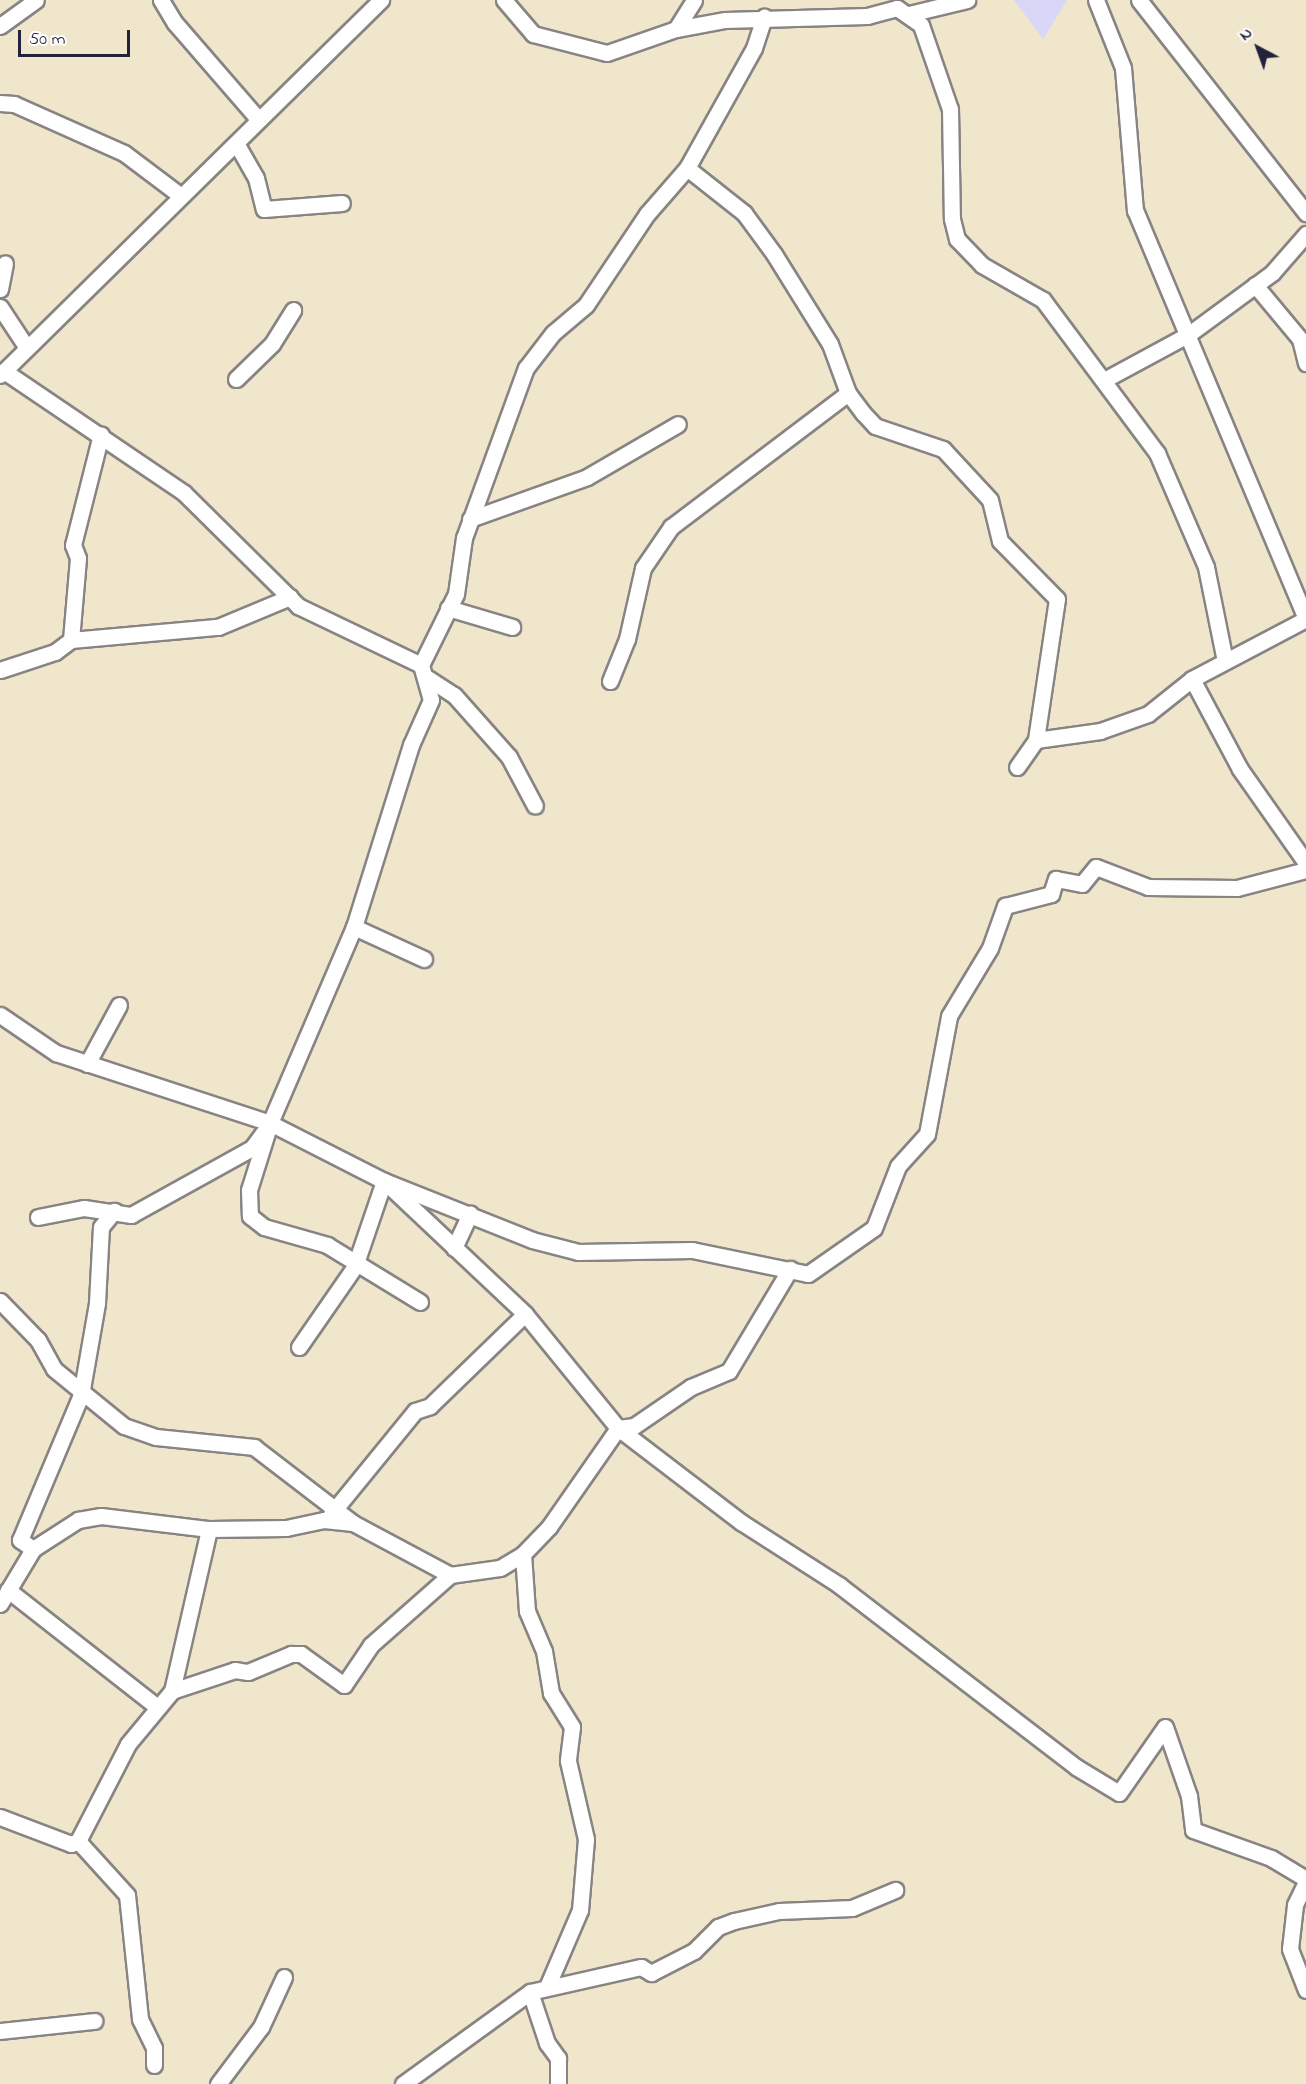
<!DOCTYPE html>
<html>
<head>
<meta charset="utf-8">
<style>
	body { margin:0 }
	#map { position:relative; width:1306px; height:2084px; overflow:hidden; background:#efe6cb; font-family:"Indie Flower",sans-serif }
	div>[style] { position:absolute }
	.built>* { inset:0; background:#dad6f7 }
	.roads { filter:drop-shadow(2px 0 #888483) drop-shadow(-2px 0 #888483) drop-shadow(0 2px #888483) drop-shadow(0 -2px #888483) }
	.minor>* { height:15px; margin:-7.5px; padding:0 7.5px; transform-origin:7.5px; border-radius:7.5px; background:#fff }
	span { translate:-50% -50%; white-space:nowrap; text-align:center; line-height:1.15; -webkit-text-stroke:4.5px #fff; paint-order:stroke }
	.north { position:absolute; left:1228px; top:18px; width:60px; height:60px; -webkit-text-stroke:4px #fff; paint-order:stroke; rotate:319deg; font-size:16px; font-weight:700; line-height:24px; text-align:center; color:#22223b }
	.north::after { content:''; display:block; margin:auto; width:21px; height:27px; background:#22223b; clip-path:polygon(50% 0,100% 100%,50% 72%,0 100%) }
	.scale { position:absolute; left:18px; top:30px; width:112px; height:27px; box-sizing:border-box; border:3px solid #22223b; border-top:0; padding-left:8px; font-size:18px; line-height:21px; white-space:nowrap; color:#22223b; -webkit-text-stroke:4px #fff; paint-order:stroke }
</style>
</head>
<body>
<div id="map">
	<div class="built">
		<div style="clip-path:polygon(1014px 0,1067px 0,1043px 39px)"></div>
	</div>
	<div class="roads">
		<div class="minor">
			<div style="left:161px;top:0;width:27px;rotate:59deg"></div>
			<div style="left:175px;top:23px;width:128px;rotate:49.1deg"></div>
			<div style="left:504px;top:0;width:45px;rotate:49.5deg"></div>
			<div style="left:533px;top:34px;width:76px;rotate:14.4deg"></div>
			<div style="left:607px;top:53px;width:73px;rotate:-19.2deg"></div>
			<div style="left:676px;top:29px;width:50px;rotate:-10.4deg"></div>
			<div style="left:725px;top:20px;width:142px;rotate:-1.6deg"></div>
			<div style="left:867px;top:16px;width:31px;rotate:-15deg"></div>
			<div style="left:897px;top:8px;width:29px;rotate:35deg"></div>
			<div style="left:921px;top:25px;width:89px;rotate:71deg"></div>
			<div style="left:950px;top:109px;width:110px;rotate:89deg"></div>
			<div style="left:952px;top:219px;width:21px;rotate:76deg"></div>
			<div style="left:957px;top:239px;width:36px;rotate:46deg"></div>
			<div style="left:982px;top:265px;width:70px;rotate:29.8deg"></div>
			<div style="left:1043px;top:300px;width:191px;rotate:53.3deg"></div>
			<div style="left:1157px;top:453px;width:124px;rotate:66.7deg"></div>
			<div style="left:1206px;top:567px;width:96px;rotate:78.6deg"></div>
			<div style="left:1096px;top:0;width:73px;rotate:68.3deg"></div>
			<div style="left:1123px;top:68px;width:143px;rotate:85.2deg"></div>
			<div style="left:1135px;top:210px;width:443px;rotate:67.3deg"></div>
			<div style="left:1139px;top:0;width:271px;rotate:51.9deg"></div>
			<div style="left:909px;top:14px;width:60px;rotate:-13.6deg"></div>
			<div style="left:0;top:26px;width:44px;rotate:-35.8deg"></div>
			<div style="left:676px;top:29px;width:34px;rotate:-58deg"></div>
			<div style="left:0;top:103px;width:14px;rotate:4deg"></div>
			<div style="left:14px;top:104px;width:120px;rotate:24deg"></div>
			<div style="left:124px;top:153px;width:71px;rotate:37deg"></div>
			<div style="left:236px;top:143px;width:40px;rotate:60.3deg"></div>
			<div style="left:256px;top:178px;width:32px;rotate:76deg"></div>
			<div style="left:264px;top:209px;width:78px;rotate:-4.4deg"></div>
			<div style="left:687px;top:168px;width:73px;rotate:38.3deg"></div>
			<div style="left:744px;top:213px;width:51px;rotate:53.8deg"></div>
			<div style="left:774px;top:254px;width:106px;rotate:58.1deg"></div>
			<div style="left:830px;top:344px;width:52px;rotate:69.8deg"></div>
			<div style="left:848px;top:393px;width:25px;rotate:53deg"></div>
			<div style="left:863px;top:413px;width:18px;rotate:47deg"></div>
			<div style="left:875px;top:426px;width:72px;rotate:18.7deg"></div>
			<div style="left:943px;top:449px;width:69px;rotate:47.3deg"></div>
			<div style="left:990px;top:500px;width:42px;rotate:76.3deg"></div>
			<div style="left:1000px;top:541px;width:81px;rotate:45.5deg"></div>
			<div style="left:1057px;top:599px;width:143px;rotate:98.5deg"></div>
			<div style="left:1036px;top:740px;width:33px;rotate:125deg"></div>
			<div style="left:1255px;top:285px;width:70px;rotate:50.2deg"></div>
			<div style="left:1300px;top:339px;width:25px;rotate:76deg"></div>
			<div style="left:0;top:289px;width:26px;rotate:-79deg"></div>
			<div style="left:0;top:307px;width:49px;rotate:56.6deg"></div>
			<div style="left:4px;top:371px;width:217px;rotate:34.1deg"></div>
			<div style="left:184px;top:493px;width:161px;rotate:44.7deg"></div>
			<div style="left:298px;top:606px;width:136px;rotate:25.6deg"></div>
			<div style="left:421px;top:665px;width:36px;rotate:74deg"></div>
			<div style="left:431px;top:700px;width:49px;rotate:114deg"></div>
			<div style="left:411px;top:745px;width:191px;rotate:107.4deg"></div>
			<div style="left:354px;top:927px;width:213px;rotate:113.2deg"></div>
			<div style="left:270px;top:1123px;width:70px;rotate:107.4deg"></div>
			<div style="left:249px;top:1190px;width:26px;rotate:88deg"></div>
			<div style="left:250px;top:1216px;width:18px;rotate:38deg"></div>
			<div style="left:264px;top:1227px;width:66px;rotate:15.9deg"></div>
			<div style="left:327px;top:1245px;width:109px;rotate:31.5deg"></div>
			<div style="left:0;top:375px;width:535px;rotate:-44.55deg"></div>
			<div style="left:236px;top:379px;width:50px;rotate:-44.2deg"></div>
			<div style="left:272px;top:344px;width:40px;rotate:-58deg"></div>
			<div style="left:1104px;top:380px;width:97px;rotate:-28.4deg"></div>
			<div style="left:1189px;top:334px;width:103px;rotate:-36.3deg"></div>
			<div style="left:1272px;top:273px;width:52px;rotate:-48.9deg"></div>
			<div style="left:470px;top:519px;width:124px;rotate:-19.7deg"></div>
			<div style="left:587px;top:477px;width:105px;rotate:-30.2deg"></div>
			<div style="left:448px;top:608px;width:67px;rotate:16.5deg"></div>
			<div style="left:71px;top:640px;width:82px;rotate:-85.1deg"></div>
			<div style="left:78px;top:558px;width:14px;rotate:-111deg"></div>
			<div style="left:73px;top:545px;width:114px;rotate:-75.8deg"></div>
			<div style="left:421px;top:665px;width:79px;rotate:-63.8deg"></div>
			<div style="left:456px;top:594px;width:57px;rotate:-81.9deg"></div>
			<div style="left:464px;top:538px;width:181px;rotate:-70deg"></div>
			<div style="left:526px;top:368px;width:44px;rotate:-52.4deg"></div>
			<div style="left:553px;top:333px;width:43px;rotate:-40.3deg"></div>
			<div style="left:586px;top:305px;width:110px;rotate:-56.2deg"></div>
			<div style="left:647px;top:214px;width:61px;rotate:-49deg"></div>
			<div style="left:687px;top:168px;width:137px;rotate:-60.8deg"></div>
			<div style="left:754px;top:48px;width:33px;rotate:-72deg"></div>
			<div style="left:0;top:670px;width:58px;rotate:-18.1deg"></div>
			<div style="left:55px;top:652px;width:20px;rotate:-37deg"></div>
			<div style="left:71px;top:640px;width:148px;rotate:-5.1deg"></div>
			<div style="left:218px;top:627px;width:78px;rotate:-22.6deg"></div>
			<div style="left:426px;top:677px;width:33px;rotate:33deg"></div>
			<div style="left:454px;top:695px;width:83px;rotate:48.4deg"></div>
			<div style="left:509px;top:757px;width:55px;rotate:62deg"></div>
			<div style="left:1192px;top:679px;width:102px;rotate:61.9deg"></div>
			<div style="left:1240px;top:769px;width:115px;rotate:54.9deg"></div>
			<div style="left:610px;top:681px;width:45px;rotate:-68deg"></div>
			<div style="left:627px;top:639px;width:73px;rotate:-77.3deg"></div>
			<div style="left:643px;top:568px;width:50px;rotate:-55.7deg"></div>
			<div style="left:671px;top:527px;width:222px;rotate:-37.1deg"></div>
			<div style="left:1036px;top:740px;width:65px;rotate:-8deg"></div>
			<div style="left:1100px;top:731px;width:51px;rotate:-19.5deg"></div>
			<div style="left:1148px;top:714px;width:56px;rotate:-38.5deg"></div>
			<div style="left:1192px;top:679px;width:129px;rotate:-27.8deg"></div>
			<div style="left:354px;top:927px;width:77px;rotate:24.6deg"></div>
			<div style="left:0;top:1015px;width:68px;rotate:34.2deg"></div>
			<div style="left:56px;top:1053px;width:225px;rotate:18.1deg"></div>
			<div style="left:270px;top:1123px;width:128px;rotate:27deg"></div>
			<div style="left:384px;top:1181px;width:194px;rotate:43.3deg"></div>
			<div style="left:525px;top:1314px;width:147px;rotate:50.8deg"></div>
			<div style="left:618px;top:1428px;width:155px;rotate:37.4deg"></div>
			<div style="left:741px;top:1522px;width:117px;rotate:32.7deg"></div>
			<div style="left:839px;top:1585px;width:299px;rotate:37.5deg"></div>
			<div style="left:1076px;top:1767px;width:50px;rotate:31.2deg"></div>
			<div style="left:1119px;top:1793px;width:80px;rotate:-55.1deg"></div>
			<div style="left:87px;top:1064px;width:67px;rotate:-61.5deg"></div>
			<div style="left:38px;top:1217px;width:47px;rotate:-11.1deg"></div>
			<div style="left:84px;top:1208px;width:48px;rotate:8.5deg"></div>
			<div style="left:131px;top:1215px;width:138px;rotate:-29deg"></div>
			<div style="left:252px;top:1148px;width:19px;rotate:-54deg"></div>
			<div style="left:454px;top:1248px;width:38px;rotate:-65deg"></div>
			<div style="left:0;top:1301px;width:54px;rotate:45.7deg"></div>
			<div style="left:38px;top:1340px;width:33px;rotate:61deg"></div>
			<div style="left:54px;top:1369px;width:90px;rotate:39.2deg"></div>
			<div style="left:124px;top:1426px;width:34px;rotate:19deg"></div>
			<div style="left:156px;top:1437px;width:99px;rotate:5.8deg"></div>
			<div style="left:254px;top:1447px;width:125px;rotate:37.5deg"></div>
			<div style="left:299px;top:1347px;width:98px;rotate:-55.3deg"></div>
			<div style="left:355px;top:1266px;width:90px;rotate:-71.2deg"></div>
			<div style="left:384px;top:1181px;width:159px;rotate:21.7deg"></div>
			<div style="left:532px;top:1240px;width:48px;rotate:14.6deg"></div>
			<div style="left:578px;top:1252px;width:114px;rotate:-1deg"></div>
			<div style="left:692px;top:1250px;width:118px;rotate:11.7deg"></div>
			<div style="left:808px;top:1274px;width:80px;rotate:-34.9deg"></div>
			<div style="left:874px;top:1228px;width:66px;rotate:-68.8deg"></div>
			<div style="left:898px;top:1166px;width:43px;rotate:-47.8deg"></div>
			<div style="left:927px;top:1134px;width:120px;rotate:-79.4deg"></div>
			<div style="left:949px;top:1016px;width:79px;rotate:-58.9deg"></div>
			<div style="left:990px;top:948px;width:45px;rotate:-70.3deg"></div>
			<div style="left:1005px;top:906px;width:48px;rotate:-14.6deg"></div>
			<div style="left:1051px;top:894px;width:16px;rotate:-72deg"></div>
			<div style="left:1056px;top:879px;width:26px;rotate:11deg"></div>
			<div style="left:1082px;top:884px;width:22px;rotate:-51deg"></div>
			<div style="left:1096px;top:867px;width:56px;rotate:21deg"></div>
			<div style="left:1148px;top:887px;width:89px;rotate:0.6deg"></div>
			<div style="left:1237px;top:888px;width:71px;rotate:-14.6deg"></div>
			<div style="left:331px;top:1514px;width:133px;rotate:-50.8deg"></div>
			<div style="left:415px;top:1411px;width:16px;rotate:-18deg"></div>
			<div style="left:430px;top:1406px;width:132px;rotate:-44.1deg"></div>
			<div style="left:33px;top:1549px;width:16px;rotate:-145deg"></div>
			<div style="left:20px;top:1540px;width:157px;rotate:-67.2deg"></div>
			<div style="left:81px;top:1395px;width:93px;rotate:-80.1deg"></div>
			<div style="left:97px;top:1303px;width:76px;rotate:-87deg"></div>
			<div style="left:101px;top:1227px;width:21px;rotate:-51deg"></div>
			<div style="left:523px;top:1554px;width:57px;rotate:86deg"></div>
			<div style="left:527px;top:1611px;width:43px;rotate:67deg"></div>
			<div style="left:544px;top:1651px;width:43px;rotate:80.5deg"></div>
			<div style="left:551px;top:1693px;width:40px;rotate:58deg"></div>
			<div style="left:572px;top:1727px;width:34px;rotate:97deg"></div>
			<div style="left:568px;top:1761px;width:80px;rotate:77deg"></div>
			<div style="left:586px;top:1839px;width:71px;rotate:94.8deg"></div>
			<div style="left:580px;top:1910px;width:84px;rotate:113.2deg"></div>
			<div style="left:8px;top:1590px;width:188px;rotate:38.1deg"></div>
			<div style="left:0;top:1604px;width:64px;rotate:-59deg"></div>
			<div style="left:33px;top:1549px;width:54px;rotate:-32.8deg"></div>
			<div style="left:78px;top:1520px;width:23px;rotate:-10deg"></div>
			<div style="left:101px;top:1516px;width:109px;rotate:6.9deg"></div>
			<div style="left:209px;top:1529px;width:77px;rotate:-0.7deg"></div>
			<div style="left:286px;top:1528px;width:39px;rotate:-12deg"></div>
			<div style="left:324px;top:1520px;width:29px;rotate:6deg"></div>
			<div style="left:353px;top:1523px;width:110px;rotate:28.2deg"></div>
			<div style="left:450px;top:1575px;width:50px;rotate:-8deg"></div>
			<div style="left:500px;top:1568px;width:27px;rotate:-31deg"></div>
			<div style="left:523px;top:1554px;width:37px;rotate:-46deg"></div>
			<div style="left:549px;top:1527px;width:121px;rotate:-55.1deg"></div>
			<div style="left:618px;top:1428px;width:16px;rotate:-7deg"></div>
			<div style="left:634px;top:1426px;width:69px;rotate:-34.4deg"></div>
			<div style="left:691px;top:1387px;width:41px;rotate:-22.8deg"></div>
			<div style="left:729px;top:1371px;width:119px;rotate:-59.1deg"></div>
			<div style="left:172px;top:1691px;width:166px;rotate:-77.1deg"></div>
			<div style="left:1165px;top:1727px;width:73px;rotate:70.8deg"></div>
			<div style="left:1189px;top:1796px;width:34px;rotate:83deg"></div>
			<div style="left:1193px;top:1830px;width:83px;rotate:19.7deg"></div>
			<div style="left:1271px;top:1858px;width:41px;rotate:31deg"></div>
			<div style="left:0;top:1817px;width:76px;rotate:20.8deg"></div>
			<div style="left:71px;top:1844px;width:8px;rotate:-23deg"></div>
			<div style="left:78px;top:1841px;width:109px;rotate:-62.7deg"></div>
			<div style="left:128px;top:1744px;width:69px;rotate:-50.3deg"></div>
			<div style="left:172px;top:1691px;width:66px;rotate:-18.4deg"></div>
			<div style="left:235px;top:1670px;width:13px;rotate:9deg"></div>
			<div style="left:248px;top:1672px;width:47px;rotate:-22.7deg"></div>
			<div style="left:291px;top:1654px;width:10px"></div>
			<div style="left:301px;top:1654px;width:53px;rotate:35.8deg"></div>
			<div style="left:344px;top:1685px;width:48px;rotate:-56deg"></div>
			<div style="left:371px;top:1645px;width:106px;rotate:-41.5deg"></div>
			<div style="left:78px;top:1841px;width:73px;rotate:47.8deg"></div>
			<div style="left:127px;top:1895px;width:125px;rotate:84deg"></div>
			<div style="left:140px;top:2019px;width:32px;rotate:64deg"></div>
			<div style="left:154px;top:2048px;width:17px;rotate:90deg"></div>
			<div style="left:1306px;top:1882px;width:25px;rotate:116deg"></div>
			<div style="left:1295px;top:1905px;width:44px;rotate:96.5deg"></div>
			<div style="left:1290px;top:1949px;width:44px;rotate:68.7deg"></div>
			<div style="left:530px;top:1992px;width:54px;rotate:71.6deg"></div>
			<div style="left:547px;top:2043px;width:19px;rotate:54deg"></div>
			<div style="left:558px;top:2058px;width:26px;rotate:90deg"></div>
			<div style="left:0;top:2031px;width:95px;rotate:-6.1deg"></div>
			<div style="left:218px;top:2084px;width:71px;rotate:-53deg"></div>
			<div style="left:261px;top:2027px;width:55px;rotate:-65.3deg"></div>
			<div style="left:403px;top:2084px;width:157px;rotate:-35.9deg"></div>
			<div style="left:530px;top:1992px;width:114px;rotate:-12.7deg"></div>
			<div style="left:641px;top:1967px;width:12px;rotate:31deg"></div>
			<div style="left:651px;top:1973px;width:48px;rotate:-27.1deg"></div>
			<div style="left:694px;top:1951px;width:34px;rotate:-45deg"></div>
			<div style="left:718px;top:1927px;width:17px;rotate:-21deg"></div>
			<div style="left:734px;top:1921px;width:46px;rotate:-12.5deg"></div>
			<div style="left:779px;top:1911px;width:73px;rotate:-2.4deg"></div>
			<div style="left:852px;top:1908px;width:47px;rotate:-22.7deg"></div>
		</div>
	</div>
	<div class="north">N</div>
	<div class="scale">50 m</div>
</div>
</body>
</html>
